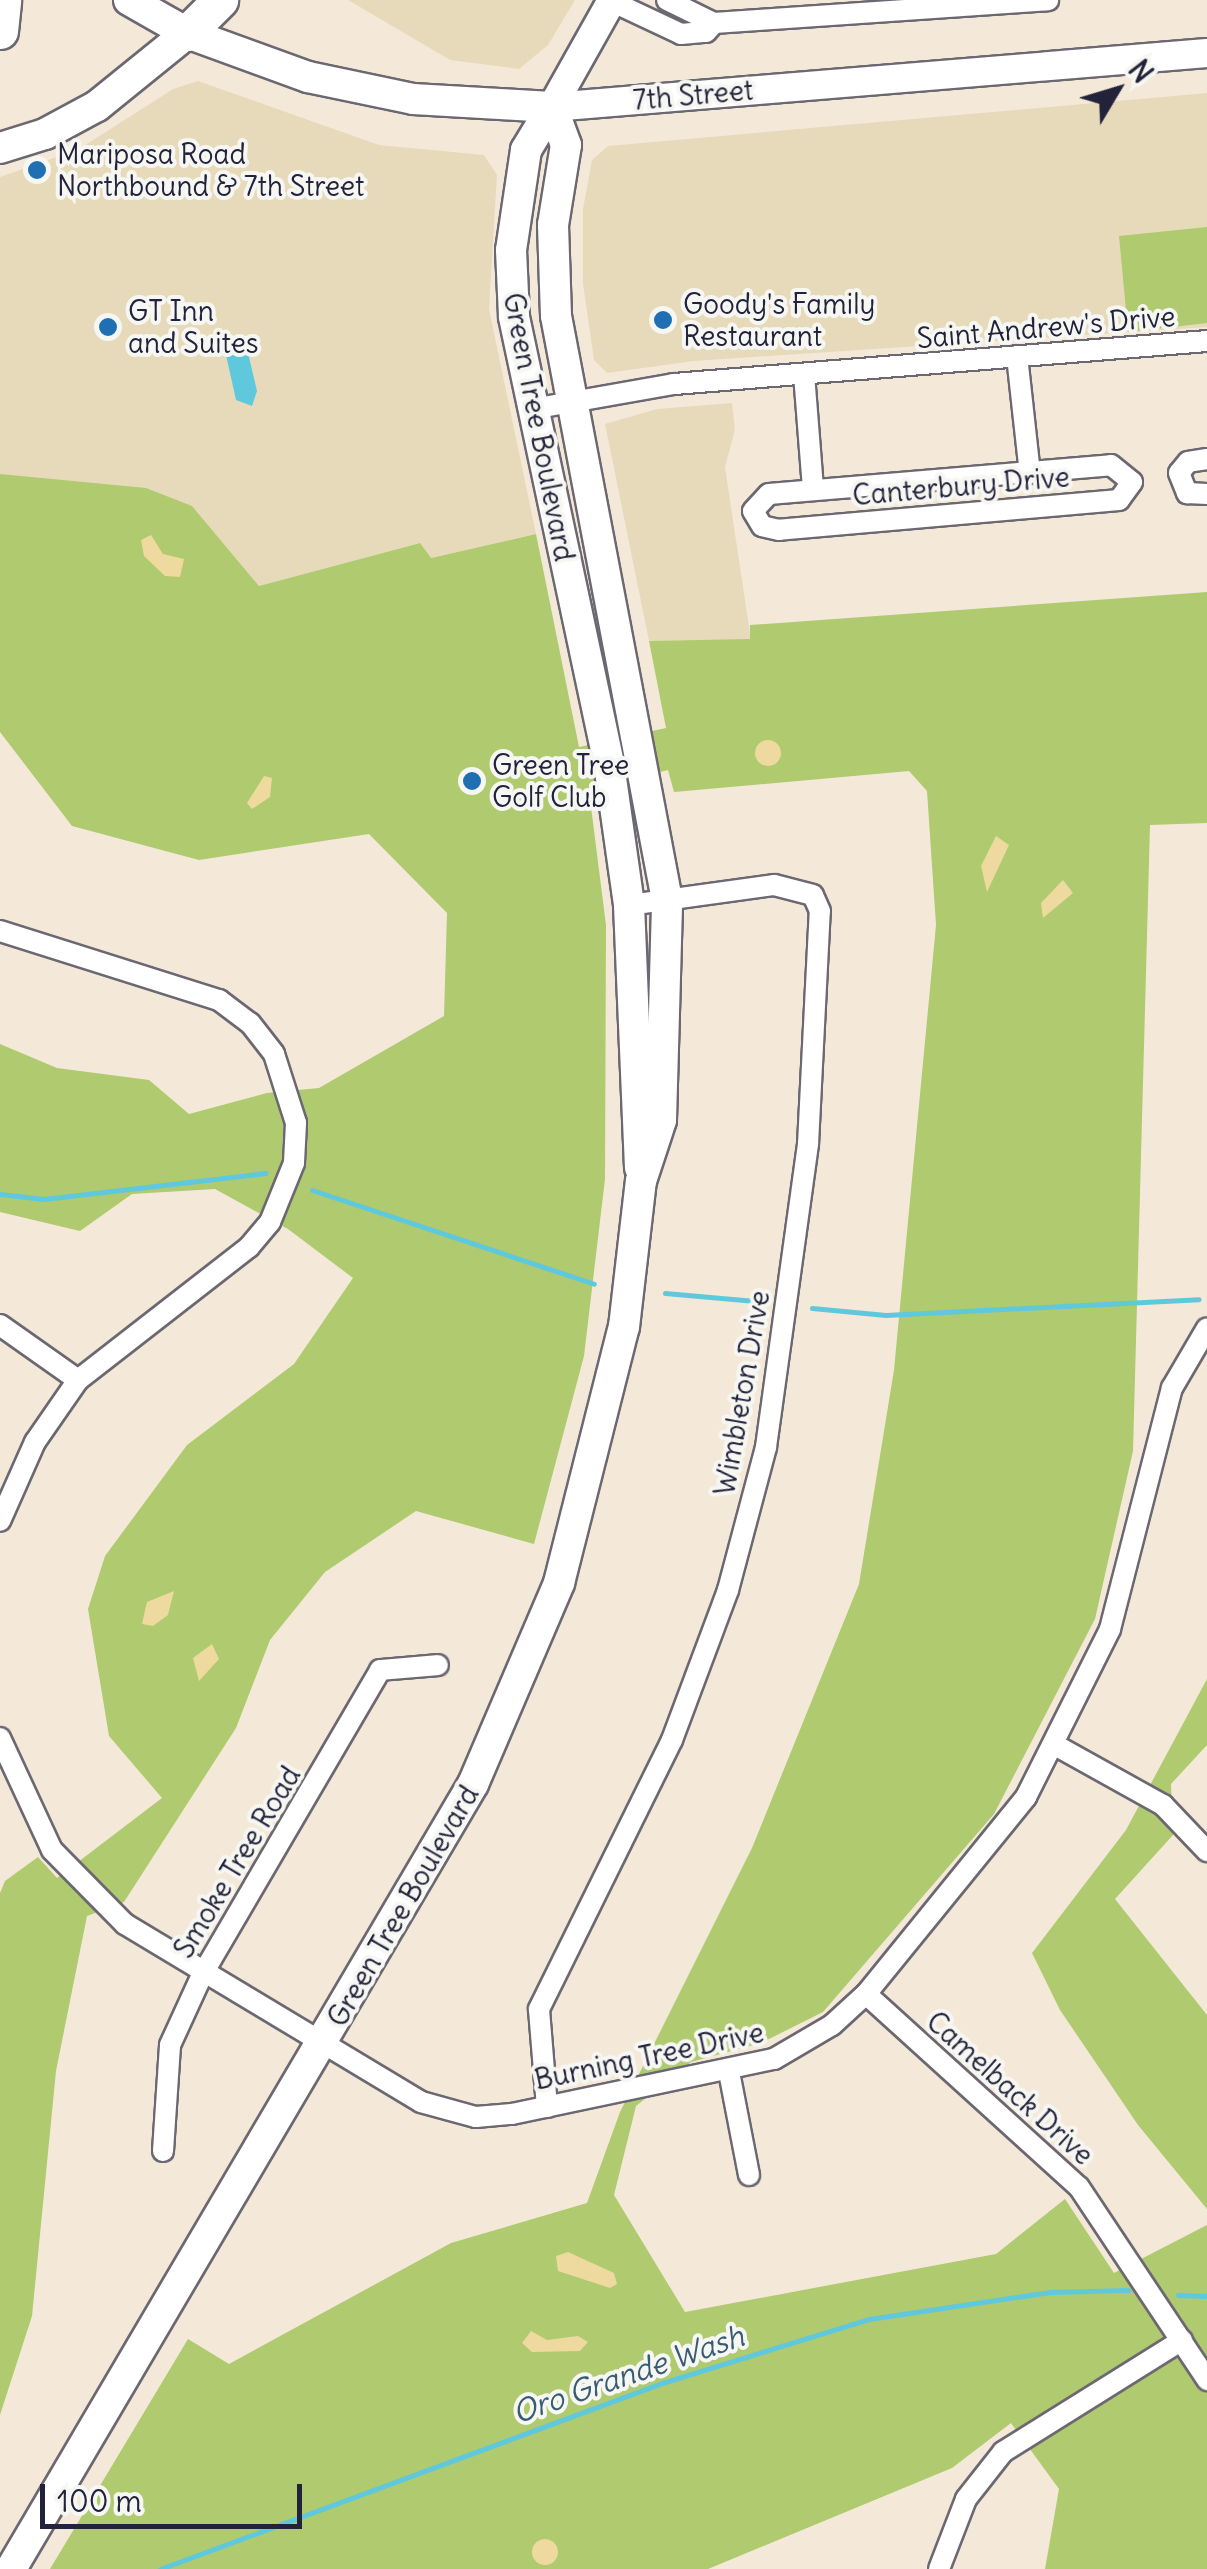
<!DOCTYPE html>
<html>
<head>
<meta charset="utf-8">
<style>
	body { margin:0 }
	#map { position:relative; width:1207px; height:2569px; overflow:hidden; background:#f4e9d8; font-family:Delius,sans-serif }
	div>[style] { position:absolute }
	.built>* { inset:0; background:#e7daba }
	.green>* { inset:0; background:#afca6f }
	.sand>* { inset:0; background:#eeda9e }
	.round { border-radius:50% }
	.water>* { inset:0; background:#60c8dc }
	.stream>* { height:5px; margin:-2.5px; padding:0 2.5px; transform-origin:2.5px; border-radius:2.5px; background:#60c8dc }
	.roads { filter:drop-shadow(2px 0 #6c6872) drop-shadow(-2px 0 #6c6872) drop-shadow(0 2px #6c6872) drop-shadow(0 -2px #6c6872) }
	.street>* { height:20px; margin:-10px; padding:0 10px; transform-origin:10px; border-radius:10px; background:#fff }
	.secondary>* { height:28px; margin:-14px; padding:0 14px; transform-origin:14px; border-radius:14px; background:#fff }
	.primary>* { height:30px; margin:-15px; padding:0 15px; transform-origin:15px; border-radius:15px; background:#fff }
	.highway>* { height:35px; margin:-17.5px; padding:0 17.5px; transform-origin:17.5px; border-radius:17.5px; background:#fff }
	.dots>* { width:28px; height:28px; translate:-50% -50%; box-sizing:border-box; border:5px solid #f6f6f2; border-radius:50% }
	span { translate:-50% -50%; white-space:nowrap; text-align:center; line-height:1.15; -webkit-text-stroke:8px #f6f6f2; paint-order:stroke }
	.street-label { font-size:28px; color:#22223b }
	.poi-label { font-size:28px; color:#22223b }
	.left { translate:0 -50%; text-align:left }
	.water-label { font-size:30px; color:#385c73; font-style:italic }
	.north { position:absolute; left:1067px; top:40px; width:100px; height:100px; -webkit-text-stroke:8px #f6f6f2; paint-order:stroke; rotate:52deg; font-size:28px; font-weight:700; line-height:40px; text-align:center; color:#22223b }
	.north::after { content:''; display:block; margin:auto; width:35px; height:45px; background:#22223b; clip-path:polygon(50% 0,100% 100%,50% 72%,0 100%) }
	.scale { position:absolute; left:40px; top:2484px; width:262px; height:45px; box-sizing:border-box; border:5px solid #22223b; border-top:0; padding-left:12px; font-size:30px; line-height:35px; white-space:nowrap; color:#22223b; -webkit-text-stroke:8px #f6f6f2; paint-order:stroke }
</style>
</head>
<body>
<div id="map">
	<div class="built">
		<div style="clip-path:polygon(348px 0,575px 0,548px 45px,519px 69px,450px 60px)"></div>
		<div style="clip-path:polygon(198px 81px,379px 145px,484px 155px,497px 175px,489px 309px,536px 534px,430px 558px,419px 543px,259px 586px,192px 506px,0 474px,0 177px,79px 149px,173px 89px)"></div>
		<div style="clip-path:polygon(1207px 93px,1207px 327px,694px 361px,607px 373px,594px 360px,583px 284px,583px 209px,592px 160px,608px 146px)"></div>
		<div style="clip-path:polygon(732px 403px,735px 430px,725px 467px,751px 640px,649px 641px,605px 424px,657px 409px)"></div>
	</div>
	<div class="green">
		<div style="clip-path:polygon(1207px 227px,1207px 323px,1128px 332px,1119px 236px)"></div>
		<div style="clip-path:polygon(0 474px,146px 488px,192px 506px,259px 586px,420px 543px,431px 558px,536px 534px,579px 747px,666px 728px,649px 641px,750px 639px,750px 625px,1207px 592px,1207px 823px,1150px 825px,1133px 1451px,1095px 1619px,994px 1814px,823px 2012px,761px 2043px,691px 2062px,636px 2106px,614px 2195px,685px 2312px,996px 2254px,1065px 2199px,1114px 2273px,1207px 2225px,1207px 2569px,1045px 2569px,1059px 2489px,1011px 2423px,952px 2468px,708px 2569px,50px 2569px,188px 2339px,229px 2364px,451px 2243px,587px 2203px,620px 2112px,752px 1848px,859px 1584px,894px 1370px,936px 925px,927px 791px,909px 771px,674px 792px,668px 770px,589px 791px,606px 925px,605px 1179px,584px 1356px,534px 1544px,416px 1511px,325px 1572px,270px 1640px,236px 1728px,124px 1902px,87px 1916px,56px 2071px,32px 2316px,0 2415px,0 1893px,5px 1881px,38px 1857px,57px 1878px,162px 1798px,109px 1736px,88px 1609px,105px 1556px,187px 1445px,294px 1364px,353px 1278px,288px 1229px,215px 1189px,132px 1194px,80px 1231px,0 1212px,0 1044px,57px 1068px,149px 1080px,189px 1114px,267px 1093px,319px 1088px,444px 1016px,447px 913px,369px 834px,199px 860px,72px 826px,0 732px)"></div>
		<div style="clip-path:polygon(1207px 1679px,1207px 1745px,1171px 1784px,1173px 1835px,1115px 1899px,1207px 2015px,1207px 2209px,1138px 2125px,1060px 2010px,1032px 1953px,1126px 1830px)"></div>
	</div>
	<div class="sand">
		<div style="clip-path:polygon(151px 535px,163px 554px,184px 559px,180px 577px,165px 576px,144px 556px,141px 540px)"></div>
		<div class="round" style="left:755px;top:740px;width:26px;height:26px"></div>
		<div style="clip-path:polygon(264px 776px,272px 778px,270px 797px,252px 809px,247px 803px)"></div>
		<div style="clip-path:polygon(996px 836px,1009px 845px,987px 892px,981px 866px)"></div>
		<div style="clip-path:polygon(1063px 880px,1073px 893px,1043px 918px,1041px 903px)"></div>
		<div style="clip-path:polygon(174px 1591px,168px 1615px,153px 1626px,142px 1624px,147px 1602px)"></div>
		<div style="clip-path:polygon(212px 1644px,219px 1659px,199px 1681px,193px 1658px)"></div>
		<div style="clip-path:polygon(568px 2252px,614px 2273px,617px 2284px,610px 2288px,558px 2271px,556px 2256px)"></div>
		<div style="clip-path:polygon(531px 2331px,547px 2340px,578px 2336px,588px 2342px,580px 2351px,532px 2352px,522px 2343px)"></div>
		<div class="round" style="left:532px;top:2539px;width:26px;height:26px"></div>
	</div>
	<div class="water">
		<div style="clip-path:polygon(247px 337px,258px 349px,249px 357px,257px 391px,252px 406px,236px 400px,226px 355px)"></div>
	</div>
	<div class="stream">
		<div style="left:312px;top:1190px;width:297px;rotate:18.4deg"></div>
		<div style="left:0;top:1194px;width:44px;rotate:6.5deg"></div>
		<div style="left:44px;top:1199px;width:223px;rotate:-6.7deg"></div>
		<div style="left:665px;top:1293px;width:101px;rotate:5.1deg"></div>
		<div style="left:812px;top:1308px;width:74px;rotate:5.4deg"></div>
		<div style="left:886px;top:1315px;width:313px;rotate:-2.9deg"></div>
		<div style="left:1178px;top:2295px;width:29px;rotate:2deg"></div>
		<div style="left:160px;top:2569px;width:535px;rotate:-20.33deg"></div>
		<div style="left:662px;top:2383px;width:217px;rotate:-17.2deg"></div>
		<div style="left:869px;top:2319px;width:183px;rotate:-8.5deg"></div>
		<div style="left:1050px;top:2292px;width:78px;rotate:-1.5deg"></div>
	</div>
	<div class="roads">
		<div class="street">
			<div style="left:667px;top:0;width:52px;rotate:26.1deg"></div>
			<div style="left:611px;top:1px;width:77px;rotate:25.2deg"></div>
			<div style="left:681px;top:34px;width:25px;rotate:-5deg"></div>
			<div style="left:706px;top:32px;width:12px;rotate:-48deg"></div>
			<div style="left:714px;top:23px;width:335px;rotate:-3.9deg"></div>
			<div style="left:1017px;top:356px;width:118px;rotate:83.7deg"></div>
			<div style="left:804px;top:374px;width:115px;rotate:85.5deg"></div>
			<div style="left:532px;top:409px;width:144px;rotate:-10deg"></div>
			<div style="left:674px;top:384px;width:535px;rotate:-4.61deg"></div>
			<div style="left:1207px;top:459px;width:19px;rotate:171deg"></div>
			<div style="left:1188px;top:462px;width:14px;rotate:129deg"></div>
			<div style="left:1179px;top:473px;width:22px;rotate:68deg"></div>
			<div style="left:1187px;top:493px;width:20px;rotate:3deg"></div>
			<div style="left:1111px;top:465px;width:27px;rotate:39deg"></div>
			<div style="left:1132px;top:482px;width:22px;rotate:126deg"></div>
			<div style="left:1119px;top:500px;width:341px;rotate:175deg"></div>
			<div style="left:779px;top:530px;width:17px;rotate:-167deg"></div>
			<div style="left:762px;top:526px;width:17px;rotate:-121deg"></div>
			<div style="left:753px;top:511px;width:23px;rotate:-47deg"></div>
			<div style="left:769px;top:494px;width:343px;rotate:-4.8deg"></div>
			<div style="left:0;top:931px;width:230px;rotate:17.5deg"></div>
			<div style="left:219px;top:1000px;width:39px;rotate:37deg"></div>
			<div style="left:250px;top:1023px;width:39px;rotate:52deg"></div>
			<div style="left:274px;top:1054px;width:72px;rotate:72.3deg"></div>
			<div style="left:296px;top:1123px;width:40px;rotate:92.9deg"></div>
			<div style="left:294px;top:1163px;width:64px;rotate:112.1deg"></div>
			<div style="left:270px;top:1222px;width:33px;rotate:130deg"></div>
			<div style="left:249px;top:1247px;width:217px;rotate:142.1deg"></div>
			<div style="left:78px;top:1380px;width:75px;rotate:124.7deg"></div>
			<div style="left:35px;top:1442px;width:86px;rotate:113.9deg"></div>
			<div style="left:0;top:1325px;width:95px;rotate:35.2deg"></div>
			<div style="left:0;top:1738px;width:123px;rotate:65.1deg"></div>
			<div style="left:52px;top:1850px;width:104px;rotate:45.4deg"></div>
			<div style="left:125px;top:1924px;width:345px;rotate:31deg"></div>
			<div style="left:421px;top:2102px;width:57px;rotate:15.3deg"></div>
			<div style="left:476px;top:2117px;width:36px;rotate:-5deg"></div>
			<div style="left:512px;top:2114px;width:268px;rotate:-11.9deg"></div>
			<div style="left:774px;top:2059px;width:67px;rotate:-30.4deg"></div>
			<div style="left:832px;top:2025px;width:46px;rotate:-42.4deg"></div>
			<div style="left:866px;top:1994px;width:254px;rotate:-50.9deg"></div>
			<div style="left:1026px;top:1797px;width:188px;rotate:-63.4deg"></div>
			<div style="left:1110px;top:1629px;width:249px;rotate:-75.6deg"></div>
			<div style="left:1172px;top:1388px;width:69px;rotate:-59.7deg"></div>
			<div style="left:1055px;top:1745px;width:124px;rotate:29.1deg"></div>
			<div style="left:1163px;top:1805px;width:64px;rotate:46.3deg"></div>
			<div style="left:866px;top:1994px;width:287px;rotate:42.2deg"></div>
			<div style="left:1079px;top:2187px;width:232px;rotate:56.4deg"></div>
			<div style="left:729px;top:2072px;width:105px;rotate:79deg"></div>
			<div style="left:547px;top:2107px;width:98px;rotate:-94.7deg"></div>
			<div style="left:539px;top:2009px;width:300px;rotate:-63.7deg"></div>
			<div style="left:672px;top:1740px;width:160px;rotate:-69.5deg"></div>
			<div style="left:728px;top:1590px;width:148px;rotate:-75.1deg"></div>
			<div style="left:766px;top:1447px;width:306px;rotate:-82.1deg"></div>
			<div style="left:808px;top:1144px;width:233px;rotate:-87.1deg"></div>
			<div style="left:820px;top:911px;width:17px;rotate:-114deg"></div>
			<div style="left:813px;top:895px;width:40px;rotate:-165.6deg"></div>
			<div style="left:774px;top:885px;width:146px;rotate:172.1deg"></div>
			<div style="left:163px;top:2151px;width:106px;rotate:-86.2deg"></div>
			<div style="left:170px;top:2045px;width:77px;rotate:-65.4deg"></div>
			<div style="left:202px;top:1975px;width:353px;rotate:-59.7deg"></div>
			<div style="left:380px;top:1670px;width:58px;rotate:-4.9deg"></div>
			<div style="left:939px;top:2569px;width:75px;rotate:-68.9deg"></div>
			<div style="left:966px;top:2499px;width:60px;rotate:-51.8deg"></div>
			<div style="left:1003px;top:2452px;width:211px;rotate:-32deg"></div>
		</div>
		<div class="secondary">
			<div style="left:552px;top:107px;width:657px;rotate:-4.71deg"></div>
			<div style="left:552px;top:107px;width:123px;rotate:-60.7deg"></div>
		</div>
		<div class="primary">
			<div style="left:129px;top:0;width:67px;rotate:29.6deg"></div>
			<div style="left:187px;top:33px;width:129px;rotate:20deg"></div>
			<div style="left:308px;top:77px;width:107px;rotate:11.8deg"></div>
			<div style="left:413px;top:99px;width:139px;rotate:3.3deg"></div>
			<div style="left:552px;top:107px;width:50px;rotate:121.2deg"></div>
			<div style="left:526px;top:150px;width:101px;rotate:98.5deg"></div>
			<div style="left:511px;top:250px;width:67px;rotate:87.4deg"></div>
			<div style="left:514px;top:317px;width:457px;rotate:78deg"></div>
			<div style="left:609px;top:764px;width:142px;rotate:81.9deg"></div>
			<div style="left:629px;top:905px;width:263px;rotate:87.6deg"></div>
			<div style="left:0;top:148px;width:47px;rotate:-17.3deg"></div>
			<div style="left:45px;top:134px;width:59px;rotate:-28.3deg"></div>
			<div style="left:97px;top:106px;width:116px;rotate:-39deg"></div>
			<div style="left:11px;top:2569px;width:911px;rotate:-59.52deg"></div>
			<div style="left:473px;top:1784px;width:219px;rotate:-66.8deg"></div>
			<div style="left:559px;top:1583px;width:264px;rotate:-75.8deg"></div>
			<div style="left:624px;top:1327px;width:147px;rotate:-83.4deg"></div>
			<div style="left:641px;top:1181px;width:64px;rotate:-71.8deg"></div>
			<div style="left:661px;top:1120px;width:220px;rotate:-88.4deg"></div>
			<div style="left:667px;top:900px;width:594px;rotate:-100.76deg"></div>
			<div style="left:556px;top:316px;width:91px;rotate:-91.9deg"></div>
			<div style="left:553px;top:225px;width:81px;rotate:-80.8deg"></div>
			<div style="left:566px;top:145px;width:40px;rotate:-110.2deg"></div>
		</div>
		<div class="highway">
			<div style="left:0;top:31px;width:31px;rotate:-84deg"></div>
			<div style="left:187px;top:33px;width:47px;rotate:-45deg"></div>
		</div>
	</div>
	<div class="dots">
		<div style="left:37px;top:170px;background:#1f6fb2"></div>
		<div style="left:663px;top:320px;background:#1f6fb2"></div>
		<div style="left:108px;top:327px;background:#1f6fb2"></div>
		<div style="left:472px;top:781px;background:#1f6fb2"></div>
	</div>
	<div class="street-label">
		<span style="left:693px;top:95px;rotate:-5deg">7th Street</span>
		<span style="left:1046px;top:327px;rotate:-5deg">Saint Andrew's Drive</span>
		<span style="left:539px;top:427px;rotate:79deg">Green Tree Boulevard</span>
		<span style="left:961px;top:486px;rotate:-5deg">Canterbury Drive</span>
		<span style="left:742px;top:1393px;rotate:-80deg">Wimbleton Drive</span>
		<span style="left:237px;top:1862px;rotate:-59deg">Smoke Tree Road</span>
		<span style="left:403px;top:1906px;rotate:-60deg">Green Tree Boulevard</span>
		<span style="left:649px;top:2056px;rotate:-12deg">Burning Tree Drive</span>
		<span style="left:1010px;top:2088px;rotate:42deg">Camelback Drive</span>
	</div>
	<div class="poi-label">
		<span class="left" style="left:57px;top:170px">Mariposa Road<br>Northbound &amp; 7th Street</span>
		<span class="left" style="left:683px;top:320px">Goody's Family<br>Restaurant</span>
		<span class="left" style="left:128px;top:327px">GT Inn<br>and Suites</span>
		<span class="left" style="left:492px;top:781px">Green Tree<br>Golf Club</span>
	</div>
	<div class="water-label">
		<span style="left:628px;top:2374px;rotate:-19deg">Oro Grande Wash</span>
	</div>
	<div class="north">N</div>
	<div class="scale">100 m</div>
</div>
</body>
</html>
